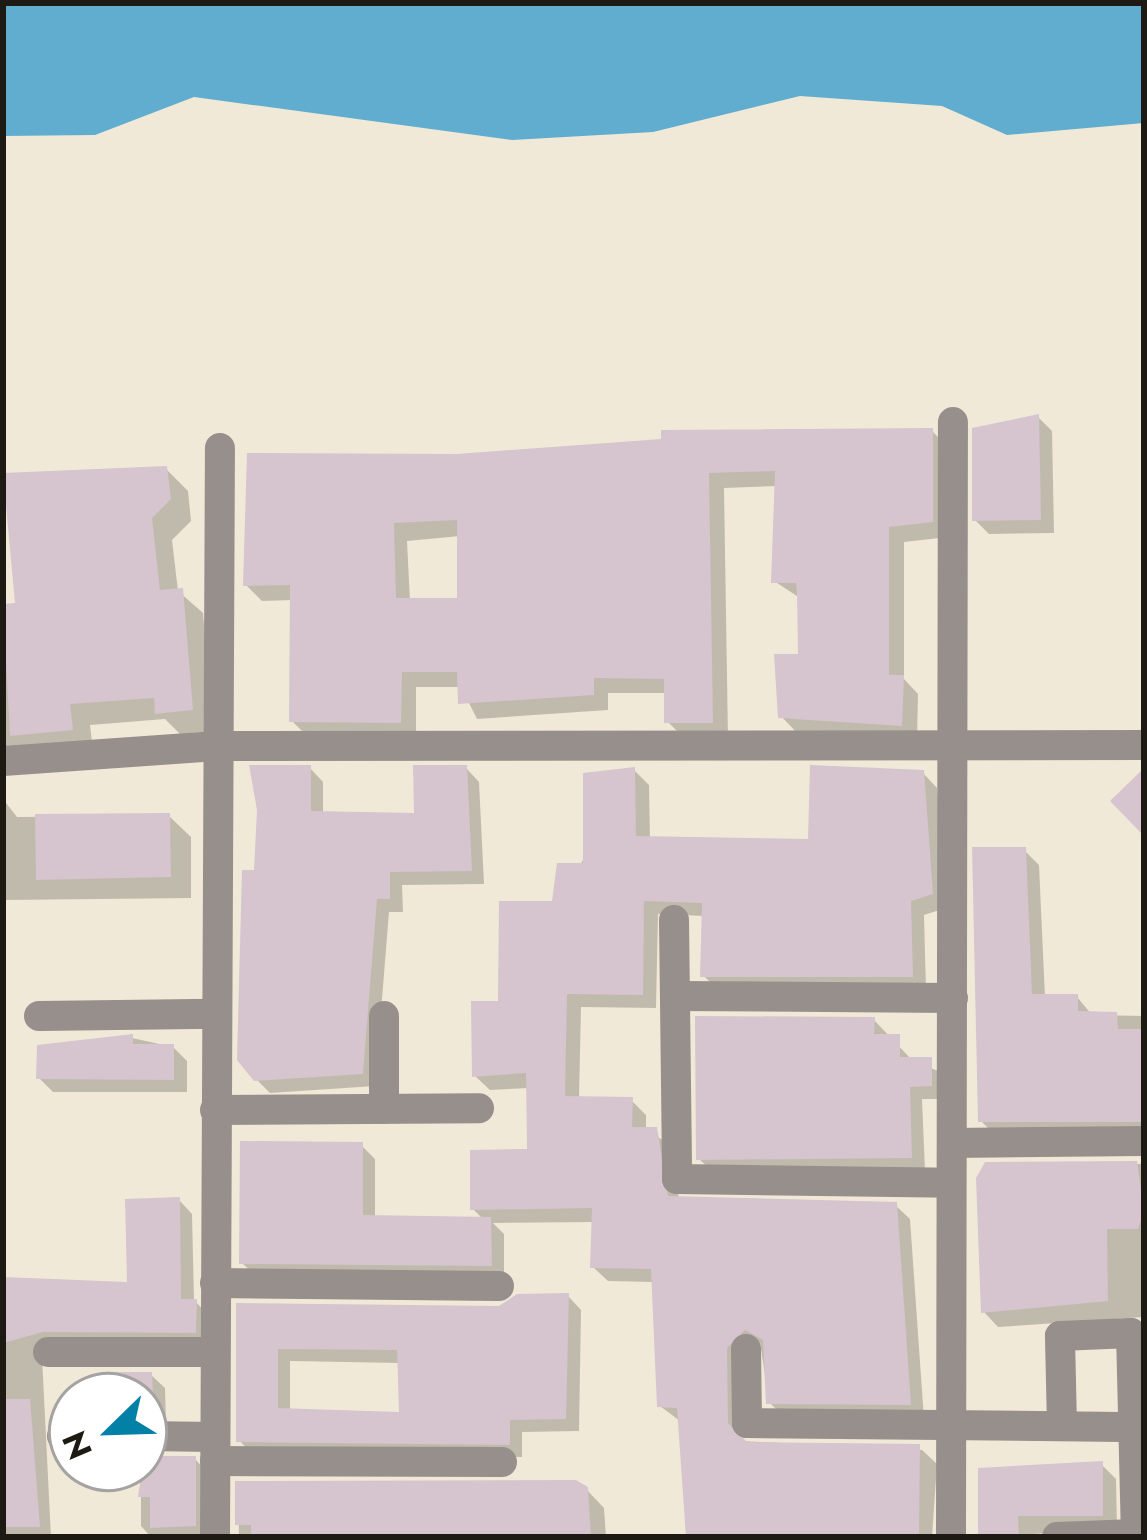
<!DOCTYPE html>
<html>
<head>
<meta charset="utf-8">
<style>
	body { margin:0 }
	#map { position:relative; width:1147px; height:1540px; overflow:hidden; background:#f1e9d7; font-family:Jost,sans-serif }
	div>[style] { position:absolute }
	.water>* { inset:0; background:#60adcf }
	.shadow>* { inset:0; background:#0003 }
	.building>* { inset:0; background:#d6c4cf }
	.minor>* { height:30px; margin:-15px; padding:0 15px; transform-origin:15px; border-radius:15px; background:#978f8b }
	span { translate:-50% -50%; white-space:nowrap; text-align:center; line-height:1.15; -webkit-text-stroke:10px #fff; paint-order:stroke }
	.frame { position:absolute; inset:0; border:6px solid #1d1a14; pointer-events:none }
	.north { position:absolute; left:48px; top:1372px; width:120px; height:120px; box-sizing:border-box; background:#fff; border:3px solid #a5a3a1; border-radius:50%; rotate:247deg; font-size:33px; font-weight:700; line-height:48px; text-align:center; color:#1d1a14 }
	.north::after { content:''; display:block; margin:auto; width:42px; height:54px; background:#0380a5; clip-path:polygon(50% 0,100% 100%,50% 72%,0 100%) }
</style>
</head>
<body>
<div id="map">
	<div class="water">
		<div style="clip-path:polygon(3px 3px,1144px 3px,1144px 123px,1007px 135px,942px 106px,800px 96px,653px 132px,512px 140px,194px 97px,95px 135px,3px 136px)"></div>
	</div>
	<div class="shadow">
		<div style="clip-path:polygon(1038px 417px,1052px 431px,1054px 533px,989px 534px,975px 520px)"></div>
		<div style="clip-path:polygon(evenodd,932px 431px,948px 447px,948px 537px,904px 542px,904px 679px,918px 694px,917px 740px,797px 733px,781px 716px,801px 657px,800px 598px,774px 581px,777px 486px,724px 488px,728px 738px,683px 737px,667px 721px,667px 693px,608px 693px,608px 710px,477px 719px,461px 687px,416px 687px,416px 737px,308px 737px,292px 721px,293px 600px,262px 601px,246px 585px,457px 457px,932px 431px,460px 536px,460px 601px,410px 601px,407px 541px,460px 536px)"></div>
		<div style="clip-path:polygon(166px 469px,188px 491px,191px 521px,172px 540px,178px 591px,203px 613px,213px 731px,180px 734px,165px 719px,90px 725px,93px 751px,3px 759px,3px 607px,19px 605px)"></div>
		<div style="clip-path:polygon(310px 768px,323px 782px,323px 814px,417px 816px,466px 768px,479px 782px,484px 884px,402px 885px,403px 912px,389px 912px,375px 1086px,270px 1093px,246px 1069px,257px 873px)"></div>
		<div style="clip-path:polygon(634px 770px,649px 785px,650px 839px,811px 842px,923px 773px,937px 788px,946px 908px,924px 915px,926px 990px,718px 990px,703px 975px,705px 916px,658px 914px,656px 1008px,581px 1007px,579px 1099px,631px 1100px,646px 1115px,646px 1130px,671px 1145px,679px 1200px,895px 1205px,910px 1219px,924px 1419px,784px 1417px,769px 1402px,760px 1342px,740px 1363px,741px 1441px,922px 1450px,937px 1464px,932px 1537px,689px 1537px,680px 1421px,660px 1406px,654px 1282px,608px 1281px,593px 1267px,595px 1222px,493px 1223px,504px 1234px,504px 1279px,256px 1276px,242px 1263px,361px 1145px,375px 1159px,375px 1218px,484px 1220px,473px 1209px,530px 1152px,529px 1088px,490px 1090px,475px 1076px,501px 1004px)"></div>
		<div style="clip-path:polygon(3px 799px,17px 817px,169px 816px,191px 837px,191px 898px,3px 900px)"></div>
		<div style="clip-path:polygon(1024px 850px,1039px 865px,1045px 997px,1077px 997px,1092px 1015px,1144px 1016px,1144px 1135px,996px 1136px,981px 1121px)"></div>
		<div style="clip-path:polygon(874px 1020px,912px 1060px,945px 1074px,945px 1099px,922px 1099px,925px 1171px,713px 1172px,699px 1159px)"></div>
		<div style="clip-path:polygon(132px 1038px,173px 1047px,187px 1061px,187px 1092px,53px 1092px,39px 1078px)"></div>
		<div style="clip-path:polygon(1144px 1164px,1144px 1317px,998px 1327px,984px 1312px,986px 1165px)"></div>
		<div style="clip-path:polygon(179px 1200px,192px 1214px,194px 1300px,209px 1316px,209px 1345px,42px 1357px,51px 1537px,3px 1537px,3px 1283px,130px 1285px)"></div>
		<div style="clip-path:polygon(evenodd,568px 1296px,581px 1310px,579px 1431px,522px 1432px,522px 1457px,252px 1454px,239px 1440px,239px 1306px,500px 1309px,568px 1296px,290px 1361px,401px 1363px,402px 1415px,290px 1411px,290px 1361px)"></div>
		<div style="clip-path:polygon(111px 1375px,151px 1375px,165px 1388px,166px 1425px,144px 1426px,144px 1396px,112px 1396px)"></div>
		<div style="clip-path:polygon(195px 1459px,208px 1473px,208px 1537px,151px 1537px,141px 1526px,141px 1468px)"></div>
		<div style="clip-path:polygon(1101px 1464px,1116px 1479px,1117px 1529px,980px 1537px)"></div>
		<div style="clip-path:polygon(238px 1484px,586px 1489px,604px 1508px,606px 1537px,239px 1537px)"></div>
	</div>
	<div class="building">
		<div style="clip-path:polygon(1039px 414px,1041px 520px,972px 521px,972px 428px)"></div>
		<div style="clip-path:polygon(evenodd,933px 428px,933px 522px,889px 527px,889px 675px,904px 675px,902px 726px,778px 718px,774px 654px,798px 654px,797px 594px,796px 583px,771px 583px,775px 471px,709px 473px,713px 723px,664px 723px,664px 679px,594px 678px,594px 695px,458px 704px,457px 672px,402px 672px,401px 723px,289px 722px,290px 585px,243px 586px,247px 453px,457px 454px,661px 439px,661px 430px,933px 428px,457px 520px,457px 598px,396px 598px,394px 523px,457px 520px)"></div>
		<div style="clip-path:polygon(167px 466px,171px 499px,152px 518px,160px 590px,183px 588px,193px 710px,155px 714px,154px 698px,70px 704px,73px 730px,10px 736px,3px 604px,15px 603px,3px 473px)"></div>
		<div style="clip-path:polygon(249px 765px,311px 765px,311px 811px,414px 813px,413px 765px,467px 765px,472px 871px,390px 872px,390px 899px,377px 899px,363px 1074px,254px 1081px,237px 1060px,242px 870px,254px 870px,257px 810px)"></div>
		<div style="clip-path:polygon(810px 765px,924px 770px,933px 894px,911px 901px,913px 977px,700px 977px,702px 903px,644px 901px,643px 995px,567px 994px,565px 1096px,633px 1097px,632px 1127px,657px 1127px,668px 1196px,897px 1202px,911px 1405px,766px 1404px,763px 1340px,745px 1330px,727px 1348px,728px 1423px,747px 1442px,920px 1444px,919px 1537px,686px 1537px,677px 1408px,657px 1407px,651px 1269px,590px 1268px,592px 1208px,470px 1210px,470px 1150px,527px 1149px,526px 1073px,472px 1077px,471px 1001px,498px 1001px,499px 901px,552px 901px,557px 863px,583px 863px,583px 773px,635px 767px,636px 836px,808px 839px)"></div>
		<div style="clip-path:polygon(1144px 768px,1144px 836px,1110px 801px)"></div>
		<div style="clip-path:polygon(170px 813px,171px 877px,36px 880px,35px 814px)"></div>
		<div style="clip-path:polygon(972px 847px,1026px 847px,1032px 994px,1078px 994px,1078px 1011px,1117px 1012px,1118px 1029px,1144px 1029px,1144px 1122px,978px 1122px)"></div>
		<div style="clip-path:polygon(695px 1016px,875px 1017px,874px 1034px,900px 1034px,900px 1057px,932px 1057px,932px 1086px,910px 1087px,912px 1158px,696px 1160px)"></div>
		<div style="clip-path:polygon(133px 1034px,133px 1044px,174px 1044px,174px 1080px,36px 1079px,37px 1045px)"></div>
		<div style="clip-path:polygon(240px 1141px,363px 1142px,363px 1215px,491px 1217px,492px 1266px,239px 1264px)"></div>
		<div style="clip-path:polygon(1137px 1161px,1144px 1212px,1138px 1229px,1107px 1229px,1108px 1301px,981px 1313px,976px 1178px,985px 1162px)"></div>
		<div style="clip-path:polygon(180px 1197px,181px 1299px,197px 1299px,196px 1333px,43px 1332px,3px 1343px,3px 1277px,127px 1282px,125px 1199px)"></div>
		<div style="clip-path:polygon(evenodd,569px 1293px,566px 1419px,510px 1420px,510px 1445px,236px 1442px,236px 1303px,499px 1306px,517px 1294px,569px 1293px,278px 1349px,397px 1350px,399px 1412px,278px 1408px,278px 1349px)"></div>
		<div style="clip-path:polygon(108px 1372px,152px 1372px,153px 1396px,109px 1396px)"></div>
		<div style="clip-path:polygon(3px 1399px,30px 1399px,40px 1527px,3px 1527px)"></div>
		<div style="clip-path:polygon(144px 1456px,196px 1456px,196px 1526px,150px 1528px,150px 1497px,138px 1497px)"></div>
		<div style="clip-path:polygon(1103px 1461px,1103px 1516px,1018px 1516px,1019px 1537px,978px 1537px,978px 1468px)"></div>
		<div style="clip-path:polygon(576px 1480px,588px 1487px,591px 1537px,251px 1537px,251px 1525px,235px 1525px,235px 1481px)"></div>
	</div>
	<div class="minor">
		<div style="left:3px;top:761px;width:218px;rotate:-4deg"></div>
		<div style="left:220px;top:746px;width:924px;rotate:-0.06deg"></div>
		<div style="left:674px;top:920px;width:259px;rotate:89.3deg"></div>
		<div style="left:677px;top:1179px;width:274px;rotate:0.8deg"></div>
		<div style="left:675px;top:996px;width:278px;rotate:0.4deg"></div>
		<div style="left:39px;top:1016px;width:176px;rotate:-0.7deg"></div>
		<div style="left:384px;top:1109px;width:93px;rotate:-90deg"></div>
		<div style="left:215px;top:1110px;width:264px;rotate:-0.4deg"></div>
		<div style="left:952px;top:1143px;width:192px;rotate:-0.6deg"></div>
		<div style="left:215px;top:1283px;width:284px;rotate:0.6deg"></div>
		<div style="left:746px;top:1349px;width:74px;rotate:89.2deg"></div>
		<div style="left:747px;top:1423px;width:397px;rotate:0.6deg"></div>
		<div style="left:48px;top:1352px;width:167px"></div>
		<div style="left:1062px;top:1426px;width:90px;rotate:-91.3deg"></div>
		<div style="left:1060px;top:1336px;width:71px;rotate:-2.4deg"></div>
		<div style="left:1131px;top:1333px;width:204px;rotate:88.6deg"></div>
		<div style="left:62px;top:1436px;width:10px"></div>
		<div style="left:144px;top:1436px;width:71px;rotate:0.8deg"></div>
		<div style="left:215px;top:1461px;width:287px;rotate:0.2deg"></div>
		<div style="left:215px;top:1537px;width:1089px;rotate:-89.74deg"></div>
		<div style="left:951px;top:1537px;width:1115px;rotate:-89.9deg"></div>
		<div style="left:1057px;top:1537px;width:78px;rotate:-2.2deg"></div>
	</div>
	<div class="frame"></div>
	<div class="north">N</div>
</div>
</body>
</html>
